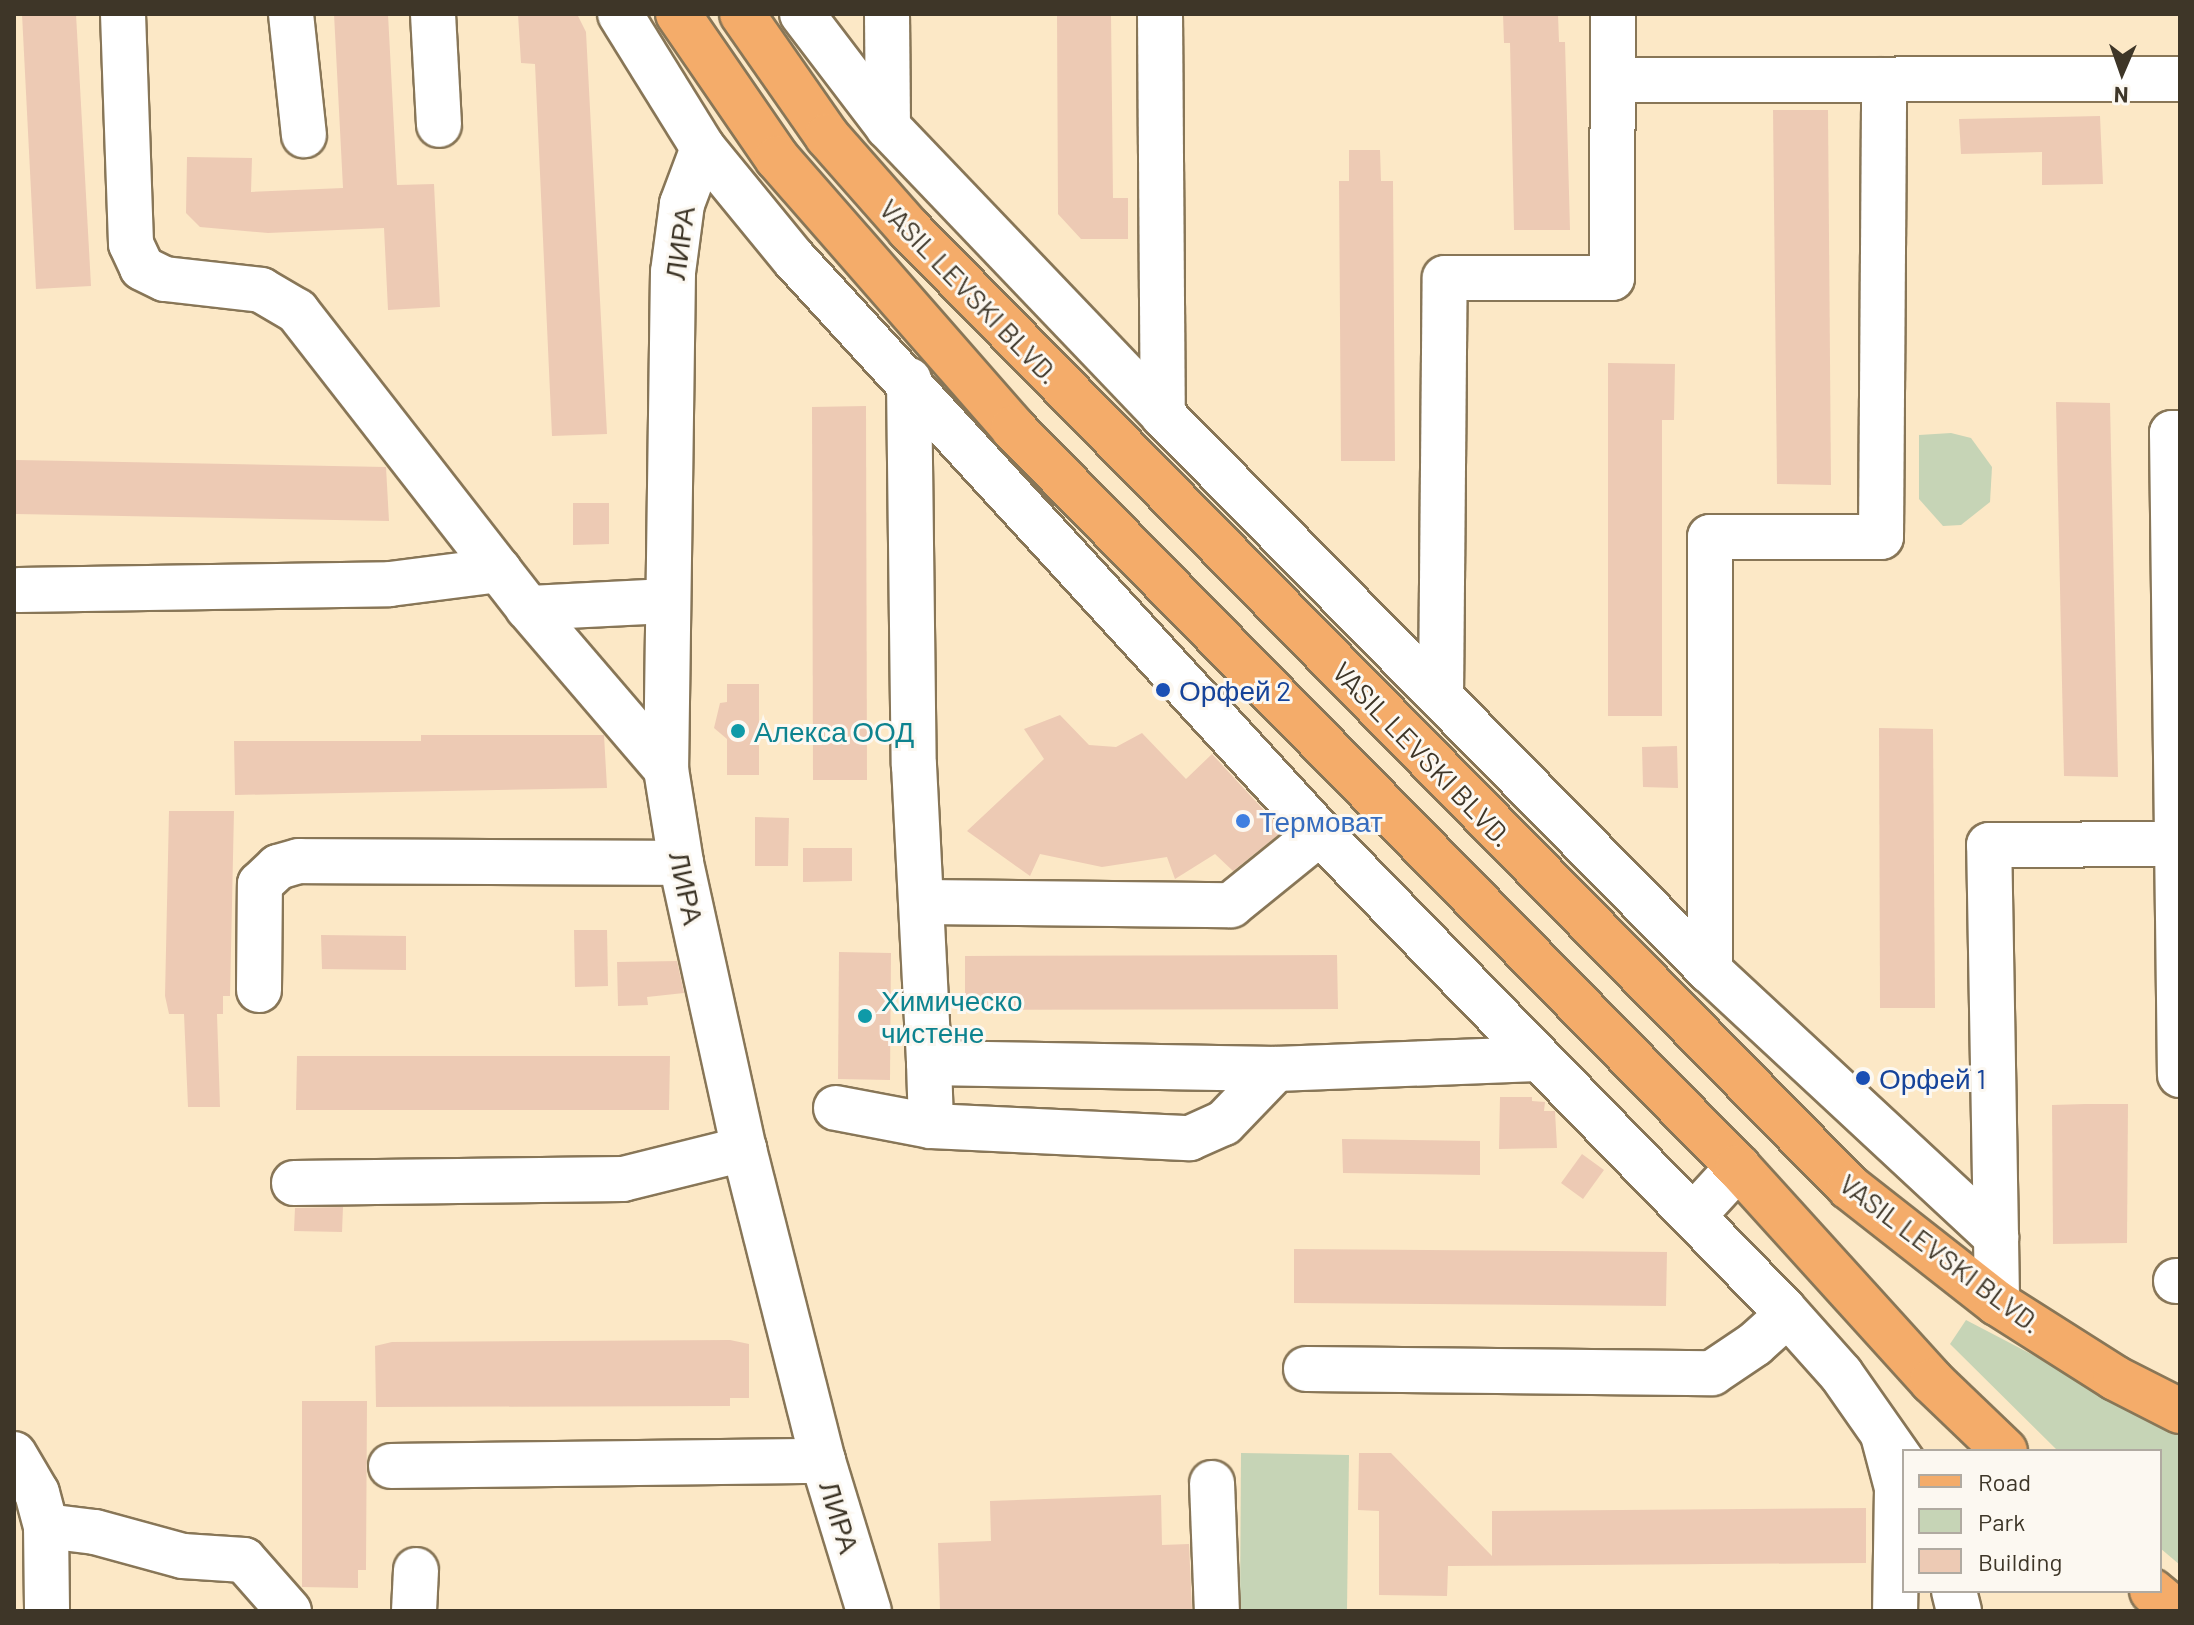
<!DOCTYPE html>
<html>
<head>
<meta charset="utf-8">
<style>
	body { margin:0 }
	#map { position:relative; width:2194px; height:1625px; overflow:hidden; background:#fce8c6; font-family:Barlow,sans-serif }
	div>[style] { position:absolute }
	.green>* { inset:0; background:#c6d4b6 }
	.building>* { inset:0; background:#edcab4 }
	.roads { filter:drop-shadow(2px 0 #887657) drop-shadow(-2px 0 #887657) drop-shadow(0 2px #887657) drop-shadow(0 -2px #887657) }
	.minor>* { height:44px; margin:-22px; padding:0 22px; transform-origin:22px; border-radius:22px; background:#fff }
	.major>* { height:44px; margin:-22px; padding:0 22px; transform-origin:22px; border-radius:22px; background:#f4ac6a }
	.dots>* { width:22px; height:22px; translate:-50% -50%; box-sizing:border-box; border:4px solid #fcf8f1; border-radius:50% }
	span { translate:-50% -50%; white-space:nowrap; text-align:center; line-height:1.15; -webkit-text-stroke:6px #fcf8f1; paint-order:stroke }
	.street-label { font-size:28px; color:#3e3628 }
	.transit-label { font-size:28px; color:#164399 }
	.left { translate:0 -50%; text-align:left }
	.culture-label { font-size:28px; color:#0d838f }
	.shop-label { font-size:28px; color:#366cbe }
	.frame { position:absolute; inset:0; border:16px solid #3e3628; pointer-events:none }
	.legend { position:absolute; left:1902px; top:1449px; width:260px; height:144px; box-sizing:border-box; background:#fcf8f1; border:2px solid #b0aaa1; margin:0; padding:10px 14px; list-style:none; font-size:24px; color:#3e3628 }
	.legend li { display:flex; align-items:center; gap:16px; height:40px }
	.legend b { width:40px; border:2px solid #b0aaa1 }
	.north { position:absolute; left:2082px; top:32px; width:80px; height:80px; -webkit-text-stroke:6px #fcf8f1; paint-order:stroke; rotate:182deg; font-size:22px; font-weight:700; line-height:32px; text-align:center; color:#3e3628 }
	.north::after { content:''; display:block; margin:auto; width:28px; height:36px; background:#3e3628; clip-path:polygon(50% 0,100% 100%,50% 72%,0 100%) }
</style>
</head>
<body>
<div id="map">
	<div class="green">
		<div style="clip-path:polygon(1951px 433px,1971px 438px,1992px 467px,1990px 502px,1961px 525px,1943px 526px,1919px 499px,1919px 435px)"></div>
		<div style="clip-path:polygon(1966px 1320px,2180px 1432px,2180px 1565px,2160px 1548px,2160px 1451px,2058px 1451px,1950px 1344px)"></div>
		<div style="clip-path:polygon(1241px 1453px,1349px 1455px,1347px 1611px,1240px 1611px)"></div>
	</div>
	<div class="building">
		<div style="clip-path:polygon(22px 14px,76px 14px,91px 286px,36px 289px)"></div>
		<div style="clip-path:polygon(334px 14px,388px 14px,397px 185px,434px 184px,440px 307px,388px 310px,384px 228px,268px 233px,200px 227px,186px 213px,187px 157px,252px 158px,251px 192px,343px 188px)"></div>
		<div style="clip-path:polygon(518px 14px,577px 14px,586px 32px,607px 434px,552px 436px,535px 64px,521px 63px)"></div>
		<div style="clip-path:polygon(1057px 14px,1111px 14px,1113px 198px,1128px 198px,1128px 239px,1081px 239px,1058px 214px)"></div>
		<div style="clip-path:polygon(1503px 14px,1558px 14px,1559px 42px,1565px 42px,1570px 230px,1514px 230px,1510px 43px,1504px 43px)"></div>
		<div style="clip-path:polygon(1773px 110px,1828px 110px,1831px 485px,1777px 484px)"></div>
		<div style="clip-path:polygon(2100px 116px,2103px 184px,2042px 185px,2042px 152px,1961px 154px,1959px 119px)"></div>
		<div style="clip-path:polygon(1349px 150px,1380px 150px,1381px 181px,1393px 181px,1395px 461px,1341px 461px,1339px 181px,1349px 181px)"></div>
		<div style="clip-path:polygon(1608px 363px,1675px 364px,1674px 420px,1662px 420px,1662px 716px,1608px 716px)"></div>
		<div style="clip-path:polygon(2056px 402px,2110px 403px,2118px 777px,2064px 776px)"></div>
		<div style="clip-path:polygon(866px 406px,867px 780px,813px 780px,812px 407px)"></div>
		<div style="clip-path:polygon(16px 460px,386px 467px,389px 521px,16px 514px)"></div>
		<div style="clip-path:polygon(573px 503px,609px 503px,609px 544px,573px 545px)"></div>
		<div style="clip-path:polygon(727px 684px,759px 684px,759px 775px,727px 775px,727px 739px,714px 728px,720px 703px,727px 702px)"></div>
		<div style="clip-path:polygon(1060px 715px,1089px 745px,1116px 747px,1142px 733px,1186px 779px,1212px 754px,1283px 831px,1233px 871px,1215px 854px,1175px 879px,1167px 857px,1102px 867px,1040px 854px,1030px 876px,967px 831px,1044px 759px,1024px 729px)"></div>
		<div style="clip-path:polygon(1879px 728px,1933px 729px,1935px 1008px,1880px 1008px)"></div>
		<div style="clip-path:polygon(421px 735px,604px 735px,607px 788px,235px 795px,234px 741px,421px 741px)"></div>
		<div style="clip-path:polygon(1677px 746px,1678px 788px,1643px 787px,1642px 747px)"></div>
		<div style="clip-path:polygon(169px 811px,234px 811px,230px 996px,223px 996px,223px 1014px,217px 1014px,220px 1107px,188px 1107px,184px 1014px,169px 1014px,165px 996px)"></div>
		<div style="clip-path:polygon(755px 817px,789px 818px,788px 866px,755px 866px)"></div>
		<div style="clip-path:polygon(803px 848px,852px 848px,852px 881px,803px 882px)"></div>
		<div style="clip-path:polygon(574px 930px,607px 930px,608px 986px,575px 987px)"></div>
		<div style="clip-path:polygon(321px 935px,406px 936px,406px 970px,322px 969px)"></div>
		<div style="clip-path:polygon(839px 952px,891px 953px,890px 1080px,838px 1079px)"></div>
		<div style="clip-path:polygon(1337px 955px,1338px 1009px,965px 1010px,965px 956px)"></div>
		<div style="clip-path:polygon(677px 961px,684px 993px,647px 997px,648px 1005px,618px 1006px,617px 962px)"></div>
		<div style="clip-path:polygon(297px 1056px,670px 1056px,669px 1110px,296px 1110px)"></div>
		<div style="clip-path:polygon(1500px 1097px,1532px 1097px,1532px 1101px,1545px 1102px,1544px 1111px,1555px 1111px,1557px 1148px,1499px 1149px)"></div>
		<div style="clip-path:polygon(2085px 1104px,2128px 1104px,2127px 1243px,2053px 1244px,2052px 1105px)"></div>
		<div style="clip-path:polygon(1342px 1139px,1480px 1141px,1480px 1175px,1343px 1173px)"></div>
		<div style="clip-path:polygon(1582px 1154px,1604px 1170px,1583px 1199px,1561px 1183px)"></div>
		<div style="clip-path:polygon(343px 1207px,342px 1232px,294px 1231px,295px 1208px)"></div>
		<div style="clip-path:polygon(1294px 1249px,1667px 1252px,1666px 1306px,1294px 1303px)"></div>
		<div style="clip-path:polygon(730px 1340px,749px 1344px,749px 1398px,730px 1398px,730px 1406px,376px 1407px,375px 1346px,392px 1342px)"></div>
		<div style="clip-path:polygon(302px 1401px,367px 1401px,366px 1570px,358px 1570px,358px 1588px,302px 1587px)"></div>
		<div style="clip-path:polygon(1359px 1453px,1391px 1453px,1492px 1556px,1492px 1511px,1866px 1508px,1866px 1563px,1448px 1566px,1447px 1596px,1379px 1595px,1379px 1511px,1358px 1510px)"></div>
		<div style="clip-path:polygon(1161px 1495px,1162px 1545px,1189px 1544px,1192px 1611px,940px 1611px,938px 1543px,991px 1541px,990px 1501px)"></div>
	</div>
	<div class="roads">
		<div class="minor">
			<div style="left:123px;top:14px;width:230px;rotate:88deg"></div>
			<div style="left:131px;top:244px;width:26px;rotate:65deg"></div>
			<div style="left:142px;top:268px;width:25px;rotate:26deg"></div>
			<div style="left:165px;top:279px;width:97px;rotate:6.5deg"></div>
			<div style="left:261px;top:290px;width:42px;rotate:30.3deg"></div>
			<div style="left:297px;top:311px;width:376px;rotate:52.1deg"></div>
			<div style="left:528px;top:608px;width:212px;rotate:49.4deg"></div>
			<div style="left:291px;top:14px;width:122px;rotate:83.9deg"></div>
			<div style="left:433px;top:14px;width:111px;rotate:86.9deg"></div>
			<div style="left:620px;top:14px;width:158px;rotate:58.2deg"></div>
			<div style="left:703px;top:148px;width:144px;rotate:50.7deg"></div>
			<div style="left:794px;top:259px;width:779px;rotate:47.5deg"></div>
			<div style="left:1320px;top:833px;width:664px;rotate:45.79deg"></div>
			<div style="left:1783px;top:1309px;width:87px;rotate:48.3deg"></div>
			<div style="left:1841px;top:1374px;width:110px;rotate:55deg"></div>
			<div style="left:802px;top:14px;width:142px;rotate:52.7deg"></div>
			<div style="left:888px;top:127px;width:398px;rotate:46.3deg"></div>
			<div style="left:1163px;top:415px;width:780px;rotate:45.47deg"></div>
			<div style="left:1710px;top:971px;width:391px;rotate:42.9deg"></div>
			<div style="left:1996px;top:1237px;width:66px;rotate:89.1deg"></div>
			<div style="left:887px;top:14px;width:113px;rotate:89.5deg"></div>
			<div style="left:1160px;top:14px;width:401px;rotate:89.6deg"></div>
			<div style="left:1613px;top:80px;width:567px;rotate:-0.1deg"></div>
			<div style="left:703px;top:148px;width:60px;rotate:110.6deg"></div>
			<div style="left:682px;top:204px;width:69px;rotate:97.5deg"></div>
			<div style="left:673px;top:272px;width:497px;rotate:90.8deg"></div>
			<div style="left:666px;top:769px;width:95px;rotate:80.9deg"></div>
			<div style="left:681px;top:863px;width:293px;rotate:77.6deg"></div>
			<div style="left:744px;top:1149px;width:322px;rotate:75.8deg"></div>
			<div style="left:823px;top:1461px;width:157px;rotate:73deg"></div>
			<div style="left:909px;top:380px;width:385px;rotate:89.3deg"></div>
			<div style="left:914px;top:765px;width:298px;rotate:87.1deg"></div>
			<div style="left:2180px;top:433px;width:8px;rotate:180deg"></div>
			<div style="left:2172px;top:433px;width:642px;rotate:89.29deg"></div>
			<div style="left:19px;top:590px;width:371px;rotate:-0.9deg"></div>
			<div style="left:390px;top:584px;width:110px;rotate:-7.3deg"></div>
			<div style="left:528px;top:608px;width:137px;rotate:-2.9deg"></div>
			<div style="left:1441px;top:696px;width:418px;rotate:-89.5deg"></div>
			<div style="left:1445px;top:278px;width:167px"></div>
			<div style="left:1612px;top:278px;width:264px;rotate:-89.8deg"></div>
			<div style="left:923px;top:902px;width:308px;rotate:0.6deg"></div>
			<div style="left:1231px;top:905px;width:114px;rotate:-39deg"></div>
			<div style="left:1710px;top:971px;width:434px;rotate:-90deg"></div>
			<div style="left:1710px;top:537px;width:171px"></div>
			<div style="left:1881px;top:537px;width:457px;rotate:-89.6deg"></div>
			<div style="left:259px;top:990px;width:106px;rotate:-89.5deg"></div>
			<div style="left:260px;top:884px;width:25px;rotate:-43deg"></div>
			<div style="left:278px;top:867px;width:22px;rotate:-16deg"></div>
			<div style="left:299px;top:861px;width:382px;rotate:0.3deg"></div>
			<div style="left:836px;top:1108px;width:97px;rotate:10.7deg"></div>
			<div style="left:931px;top:1126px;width:259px;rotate:2.7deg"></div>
			<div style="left:1190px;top:1138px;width:37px;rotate:-24deg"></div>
			<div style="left:1224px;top:1123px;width:75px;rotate:-46.1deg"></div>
			<div style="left:931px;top:1126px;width:63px;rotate:-91.8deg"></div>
			<div style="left:929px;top:1063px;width:347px;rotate:1deg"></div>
			<div style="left:1276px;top:1069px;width:261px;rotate:-2.2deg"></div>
			<div style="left:294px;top:1183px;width:329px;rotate:-0.7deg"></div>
			<div style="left:623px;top:1179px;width:125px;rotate:-13.9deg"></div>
			<div style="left:1695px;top:1214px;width:64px;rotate:-47.5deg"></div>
			<div style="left:1996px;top:1237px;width:392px;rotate:-91deg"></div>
			<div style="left:1989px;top:845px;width:191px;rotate:-0.3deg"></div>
			<div style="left:2176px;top:1281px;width:4px"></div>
			<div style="left:1306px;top:1369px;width:406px;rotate:0.6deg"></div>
			<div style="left:1712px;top:1373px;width:52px;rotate:-34deg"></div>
			<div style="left:1755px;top:1344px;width:31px;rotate:-42deg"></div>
			<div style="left:1778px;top:1323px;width:15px;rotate:-70deg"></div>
			<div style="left:1883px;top:1435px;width:55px;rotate:75.2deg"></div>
			<div style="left:1897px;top:1488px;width:123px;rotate:90.9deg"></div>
			<div style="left:14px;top:1454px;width:45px;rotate:59.5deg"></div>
			<div style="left:37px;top:1493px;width:34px;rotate:75deg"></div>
			<div style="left:46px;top:1526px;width:85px;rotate:89.3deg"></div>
			<div style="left:391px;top:1466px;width:432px;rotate:-0.7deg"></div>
			<div style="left:1212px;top:1483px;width:128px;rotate:87.8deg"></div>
			<div style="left:46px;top:1526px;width:49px;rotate:7deg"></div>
			<div style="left:95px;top:1532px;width:91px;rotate:15.3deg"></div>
			<div style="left:183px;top:1556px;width:61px;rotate:3.8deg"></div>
			<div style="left:244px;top:1560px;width:68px;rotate:48.6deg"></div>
			<div style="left:1954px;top:1591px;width:21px;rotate:76deg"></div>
			<div style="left:414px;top:1611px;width:41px;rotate:-87.2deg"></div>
		</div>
		<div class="major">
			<div style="left:678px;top:14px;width:175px;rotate:55.5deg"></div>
			<div style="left:777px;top:158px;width:359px;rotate:48.8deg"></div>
			<div style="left:1013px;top:428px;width:1035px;rotate:45.55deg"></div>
			<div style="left:1738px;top:1167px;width:289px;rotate:47.8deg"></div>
			<div style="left:1932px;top:1381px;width:101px;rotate:43.8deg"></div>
			<div style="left:742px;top:14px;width:149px;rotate:55.1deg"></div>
			<div style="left:827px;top:136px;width:124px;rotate:48.6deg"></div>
			<div style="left:909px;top:229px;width:1342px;rotate:45.54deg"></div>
			<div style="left:1849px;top:1187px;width:188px;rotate:38.1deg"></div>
			<div style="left:1997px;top:1303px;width:140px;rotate:32.4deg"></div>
			<div style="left:2115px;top:1378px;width:73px;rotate:26.9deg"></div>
			<div style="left:2152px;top:1591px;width:31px;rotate:40deg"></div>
		</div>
	</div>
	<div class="dots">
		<div style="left:1163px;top:690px;background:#1a4fb4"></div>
		<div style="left:738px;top:731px;background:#0f9aa8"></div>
		<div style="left:1243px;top:821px;background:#3f7fe0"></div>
		<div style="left:865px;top:1016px;background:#0f9aa8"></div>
		<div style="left:1863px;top:1078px;background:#1a4fb4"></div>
	</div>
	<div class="street-label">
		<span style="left:679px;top:243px;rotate:-82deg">ЛИРА</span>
		<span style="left:970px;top:291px;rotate:46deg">VASIL LEVSKI BLVD.</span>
		<span style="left:1423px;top:754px;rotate:46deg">VASIL LEVSKI BLVD.</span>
		<span style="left:687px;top:888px;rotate:78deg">ЛИРА</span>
		<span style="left:1941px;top:1253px;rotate:37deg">VASIL LEVSKI BLVD.</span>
		<span style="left:840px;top:1517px;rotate:73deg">ЛИРА</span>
	</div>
	<div class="transit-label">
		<span class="left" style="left:1179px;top:690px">Орфей 2</span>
		<span class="left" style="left:1879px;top:1078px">Орфей 1</span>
	</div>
	<div class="culture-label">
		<span class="left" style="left:754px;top:731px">Алекса ООД</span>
		<span class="left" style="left:881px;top:1016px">Химическо<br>чистене</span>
	</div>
	<div class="shop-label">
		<span class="left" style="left:1259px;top:821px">Термоват</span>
	</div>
	<div class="frame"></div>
	<ul class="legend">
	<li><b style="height:10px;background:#f4ac6a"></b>Road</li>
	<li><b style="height:22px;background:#c6d4b6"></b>Park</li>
	<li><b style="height:22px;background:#edcab4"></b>Building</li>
	</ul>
	<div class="north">N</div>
</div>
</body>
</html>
